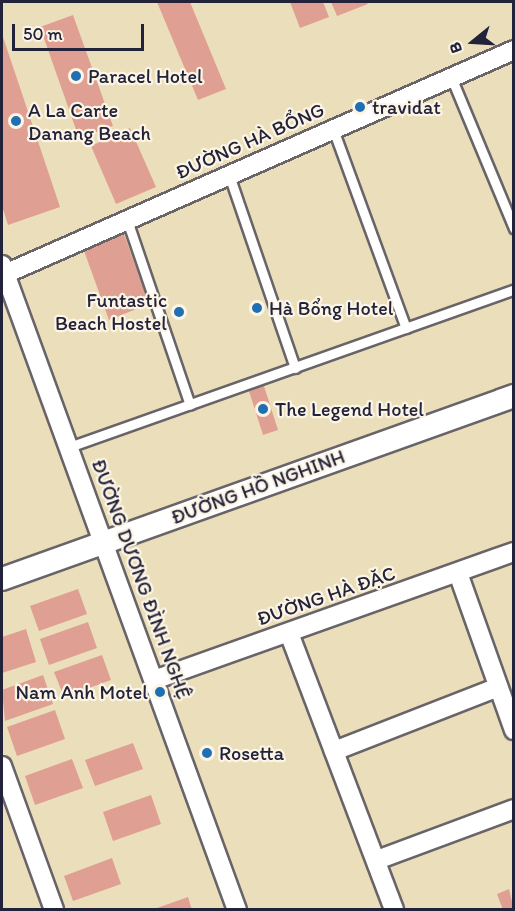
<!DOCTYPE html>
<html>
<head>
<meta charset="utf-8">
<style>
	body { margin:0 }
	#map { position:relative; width:515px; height:911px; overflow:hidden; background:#ebdfbb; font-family:Itim,sans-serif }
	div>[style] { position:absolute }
	.building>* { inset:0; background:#df9f92 }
	.roads { filter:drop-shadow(2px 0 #686468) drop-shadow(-2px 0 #686468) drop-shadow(0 2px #686468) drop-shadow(0 -2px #686468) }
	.service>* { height:9px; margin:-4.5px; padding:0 4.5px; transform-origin:4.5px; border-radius:4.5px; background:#fff }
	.minor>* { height:18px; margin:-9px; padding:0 9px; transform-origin:9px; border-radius:9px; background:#fff }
	.tertiary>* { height:22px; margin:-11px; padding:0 11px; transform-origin:11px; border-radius:11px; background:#fff }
	.dots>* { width:16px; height:16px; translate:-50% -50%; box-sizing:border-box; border:3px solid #fcf5e5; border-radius:50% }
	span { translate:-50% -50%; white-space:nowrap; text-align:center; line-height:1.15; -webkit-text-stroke:4.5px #fcf5e5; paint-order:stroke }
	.poi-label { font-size:20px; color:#22223b }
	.left { translate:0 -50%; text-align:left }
	.right { translate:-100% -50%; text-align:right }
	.street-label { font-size:20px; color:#22223b }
	.frame { position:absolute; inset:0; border:3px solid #22223b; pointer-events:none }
	.north { position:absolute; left:443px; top:12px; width:60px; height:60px; -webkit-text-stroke:4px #fcf5e5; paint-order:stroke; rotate:252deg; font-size:16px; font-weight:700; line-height:24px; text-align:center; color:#22223b }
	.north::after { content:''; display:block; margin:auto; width:21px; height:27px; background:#22223b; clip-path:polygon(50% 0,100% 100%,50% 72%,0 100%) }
	.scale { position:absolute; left:12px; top:24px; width:132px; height:27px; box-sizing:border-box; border:3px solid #22223b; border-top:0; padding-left:8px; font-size:18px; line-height:21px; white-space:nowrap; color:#22223b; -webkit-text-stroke:4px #fcf5e5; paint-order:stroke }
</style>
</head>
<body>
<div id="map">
	<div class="building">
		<div style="clip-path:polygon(157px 2px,190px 2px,226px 89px,198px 100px)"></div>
		<div style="clip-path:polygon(290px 2px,323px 2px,329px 17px,300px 28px)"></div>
		<div style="clip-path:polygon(331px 2px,366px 2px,368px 4px,337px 16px)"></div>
		<div style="clip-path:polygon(73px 15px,113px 126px,79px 138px,40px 27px)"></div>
		<div style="clip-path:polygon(2px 34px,60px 207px,8px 225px,2px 206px)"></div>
		<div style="clip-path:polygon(130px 128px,156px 187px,116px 204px,91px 146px)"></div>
		<div style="clip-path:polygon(124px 234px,149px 304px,109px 320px,83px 248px)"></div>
		<div style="clip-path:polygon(263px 383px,278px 430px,263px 435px,248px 388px)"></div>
		<div style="clip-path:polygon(78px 589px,87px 614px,39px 631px,30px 606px)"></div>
		<div style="clip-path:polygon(88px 622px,97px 648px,49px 665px,40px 639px)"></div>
		<div style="clip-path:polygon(26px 629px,36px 662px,2px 673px,2px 637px)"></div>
		<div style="clip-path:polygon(102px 655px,111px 680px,64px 697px,54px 672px)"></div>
		<div style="clip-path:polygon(43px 675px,53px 704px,5px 721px,2px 690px)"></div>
		<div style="clip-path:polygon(55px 710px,65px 739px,17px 756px,7px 727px)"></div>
		<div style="clip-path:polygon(133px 743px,143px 769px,95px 786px,85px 760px)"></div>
		<div style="clip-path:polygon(72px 759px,83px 788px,35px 805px,25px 776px)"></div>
		<div style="clip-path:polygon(151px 795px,161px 824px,113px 841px,103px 812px)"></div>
		<div style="clip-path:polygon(112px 858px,121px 884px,73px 901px,64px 876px)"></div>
		<div style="clip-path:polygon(509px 889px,514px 910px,503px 910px,497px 894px)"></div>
		<div style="clip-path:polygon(188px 897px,192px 910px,154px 910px,154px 909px)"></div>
	</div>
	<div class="roads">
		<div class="service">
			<div style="left:451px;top:77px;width:164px;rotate:67.4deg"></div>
			<div style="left:333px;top:129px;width:212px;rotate:69.9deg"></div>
			<div style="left:229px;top:175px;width:204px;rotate:71.1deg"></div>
			<div style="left:127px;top:220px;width:195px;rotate:71.2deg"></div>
			<div style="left:69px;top:447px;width:472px;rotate:-19.5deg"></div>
		</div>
		<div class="minor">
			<div style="left:2px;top:265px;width:686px;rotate:69.98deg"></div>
			<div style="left:5px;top:274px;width:556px;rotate:-23.75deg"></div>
			<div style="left:458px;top:573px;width:167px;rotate:70.4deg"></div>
			<div style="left:289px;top:633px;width:296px;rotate:69.2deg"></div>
			<div style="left:154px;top:680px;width:382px;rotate:-19.6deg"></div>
			<div style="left:334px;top:751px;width:176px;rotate:-21.3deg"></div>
			<div style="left:2px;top:766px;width:153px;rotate:70.1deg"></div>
			<div style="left:377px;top:860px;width:146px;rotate:-20.4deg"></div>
		</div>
		<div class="tertiary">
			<div style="left:2px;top:579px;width:544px;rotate:-19.67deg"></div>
		</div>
	</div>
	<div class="dots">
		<div style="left:76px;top:76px;background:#1f6fb2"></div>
		<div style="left:360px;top:107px;background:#1f6fb2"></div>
		<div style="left:16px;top:121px;background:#1f6fb2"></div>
		<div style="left:257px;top:308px;background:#1f6fb2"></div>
		<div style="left:179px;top:312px;background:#1f6fb2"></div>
		<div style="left:263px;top:409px;background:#1f6fb2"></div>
		<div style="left:160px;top:692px;background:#1f6fb2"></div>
		<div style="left:207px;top:753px;background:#1f6fb2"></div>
	</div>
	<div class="poi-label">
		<span class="left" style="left:88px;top:76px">Paracel Hotel</span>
		<span class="left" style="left:372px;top:107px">travidat</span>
		<span class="left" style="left:28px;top:122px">A La Carte<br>Danang Beach</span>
		<span class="right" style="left:167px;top:312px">Funtastic<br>Beach Hostel</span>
		<span class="left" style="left:269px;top:308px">Hà Bổng Hotel</span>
		<span class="left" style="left:275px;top:409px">The Legend Hotel</span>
		<span class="right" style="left:148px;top:692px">Nam Anh Motel</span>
		<span class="left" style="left:219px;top:753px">Rosetta</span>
	</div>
	<div class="street-label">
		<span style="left:250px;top:141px;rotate:-24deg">ĐƯỜNG HÀ BỔNG</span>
		<span style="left:258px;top:487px;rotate:-20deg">ĐƯỜNG HỒ NGHINH</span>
		<span style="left:141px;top:579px;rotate:70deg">ĐƯỜNG DƯƠNG ĐÌNH NGHỆ</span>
		<span style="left:326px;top:596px;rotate:-19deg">ĐƯỜNG HÀ ĐẶC</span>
	</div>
	<div class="frame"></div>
	<div class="north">B</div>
	<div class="scale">50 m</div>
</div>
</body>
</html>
